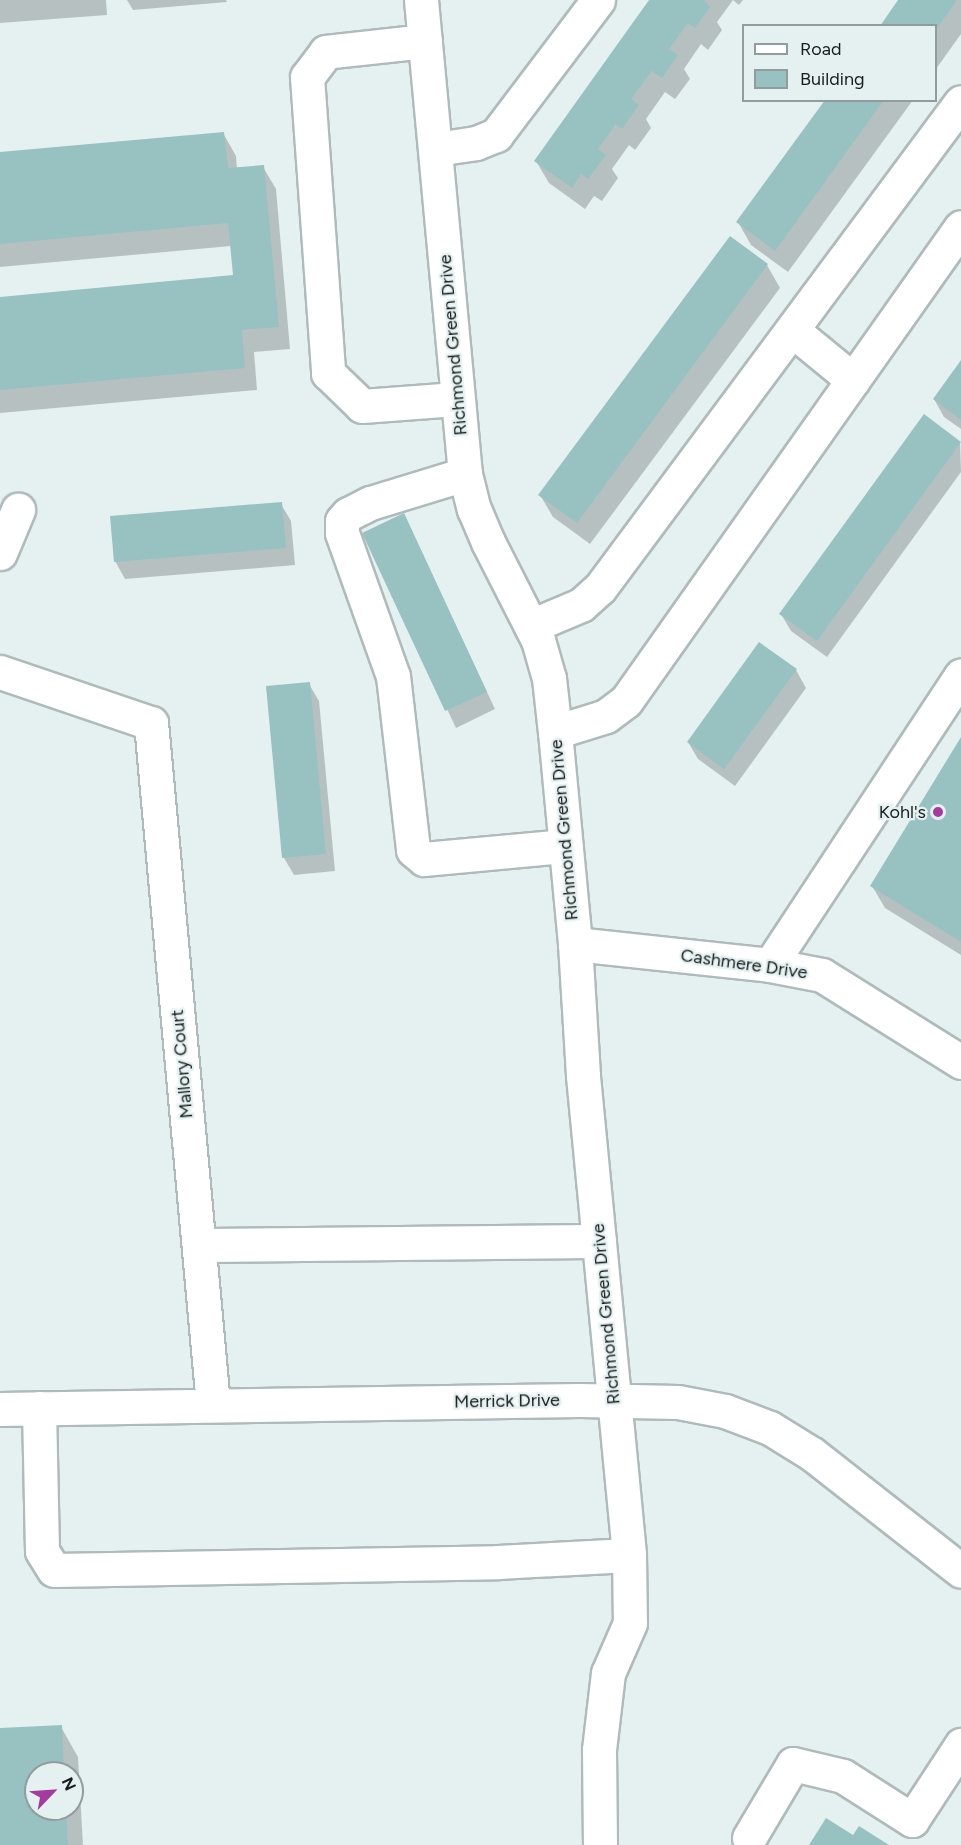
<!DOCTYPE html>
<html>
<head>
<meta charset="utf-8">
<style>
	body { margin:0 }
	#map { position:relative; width:961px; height:1845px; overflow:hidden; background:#e5f1f1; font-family:Figtree,sans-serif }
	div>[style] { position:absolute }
	.shadow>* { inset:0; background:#0003 }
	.building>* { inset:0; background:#97c2c1 }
	.roads { filter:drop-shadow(2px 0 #afbbba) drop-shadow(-2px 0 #afbbba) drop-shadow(0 2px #afbbba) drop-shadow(0 -2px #afbbba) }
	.minor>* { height:33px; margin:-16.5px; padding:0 16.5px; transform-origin:16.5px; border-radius:16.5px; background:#fff }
	.dots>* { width:16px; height:16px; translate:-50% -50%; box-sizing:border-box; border:3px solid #e5f1f1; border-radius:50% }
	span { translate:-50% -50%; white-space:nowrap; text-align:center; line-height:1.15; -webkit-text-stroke:4.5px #e5f1f1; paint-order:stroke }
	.street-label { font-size:18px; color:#181c1c }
	.poi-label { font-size:18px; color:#181c1c }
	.right { translate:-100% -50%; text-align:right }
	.legend { position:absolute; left:742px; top:24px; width:195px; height:78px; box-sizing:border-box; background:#e5f1f1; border:2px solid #939c9c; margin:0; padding:8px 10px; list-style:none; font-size:18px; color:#181c1c }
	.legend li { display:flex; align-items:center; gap:12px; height:30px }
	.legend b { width:30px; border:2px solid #939c9c }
	.north { position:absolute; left:24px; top:1761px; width:60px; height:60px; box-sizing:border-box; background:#e5f1f1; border:2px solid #939c9c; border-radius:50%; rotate:65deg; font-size:16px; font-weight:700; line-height:24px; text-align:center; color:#181c1c }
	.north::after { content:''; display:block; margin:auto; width:21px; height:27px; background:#a53b9c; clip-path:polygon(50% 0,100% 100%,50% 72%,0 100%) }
</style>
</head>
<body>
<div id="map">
	<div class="shadow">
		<div style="clip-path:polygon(0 0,106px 0,107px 15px,0 23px)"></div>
		<div style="clip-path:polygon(127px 0,226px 0,227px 2px,133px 10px)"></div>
		<div style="clip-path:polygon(651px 0,743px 0,739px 5px,733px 0,717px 22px,722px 30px,708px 50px,701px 44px,684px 69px,690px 79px,675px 99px,665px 92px,646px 119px,651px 128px,635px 150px,629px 145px,612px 169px,618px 178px,602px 201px,594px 196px,585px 209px,549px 183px,536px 161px)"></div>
		<div style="clip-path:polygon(900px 0,961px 0,961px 34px,936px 69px,936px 26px)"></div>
		<div style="clip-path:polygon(827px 100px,913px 100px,788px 272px,751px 245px,738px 222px)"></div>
		<div style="clip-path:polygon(223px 133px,236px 156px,237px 169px,263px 167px,276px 189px,290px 349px,254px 352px,257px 390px,0 413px,0 298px,234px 277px,231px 246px,0 267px,0 154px)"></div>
		<div style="clip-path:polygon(731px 238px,767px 265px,780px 288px,590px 544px,553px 517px,540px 495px)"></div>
		<div style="clip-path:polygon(961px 363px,961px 429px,944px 417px,934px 399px)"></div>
		<div style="clip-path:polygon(960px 442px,961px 472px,827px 657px,791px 631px,781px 614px)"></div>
		<div style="clip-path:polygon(281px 504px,291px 521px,295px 565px,125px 579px,115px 561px)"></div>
		<div style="clip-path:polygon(404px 515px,495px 709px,456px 728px,364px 534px)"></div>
		<div style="clip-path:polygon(796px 670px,806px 688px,735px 786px,698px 759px,688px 742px)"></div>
		<div style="clip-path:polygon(309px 684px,319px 701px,335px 871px,294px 875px,284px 858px)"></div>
		<div style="clip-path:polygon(961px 740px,961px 955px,885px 908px,872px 886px)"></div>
		<div style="clip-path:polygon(evenodd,61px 1727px,78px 1757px,83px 1845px,0 1845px,0 1730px,61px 1727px,36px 1773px,72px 1773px,72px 1809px,36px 1809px,36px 1773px)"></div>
	</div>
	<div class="building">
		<div style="clip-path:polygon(649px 0,704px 0,710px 7px,695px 28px,688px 23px,669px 49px,678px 55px,662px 78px,652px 71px,631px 99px,639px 105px,622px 129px,616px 124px,598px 149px,606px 155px,588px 179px,581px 174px,572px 188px,534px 161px)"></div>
		<div style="clip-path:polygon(898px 0,957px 0,936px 30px,936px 26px,880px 26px)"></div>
		<div style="clip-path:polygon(825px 100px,884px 100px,775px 251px,736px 222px)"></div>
		<div style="clip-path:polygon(224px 132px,228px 168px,264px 165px,279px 327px,242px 330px,245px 368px,0 390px,0 297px,233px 275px,228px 223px,0 244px,0 152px)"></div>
		<div style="clip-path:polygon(730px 236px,768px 264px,577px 523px,538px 495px)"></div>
		<div style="clip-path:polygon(961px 360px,961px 420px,933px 399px)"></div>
		<div style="clip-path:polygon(924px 414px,961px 442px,817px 641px,779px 614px)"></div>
		<div style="clip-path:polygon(282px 502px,286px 548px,114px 562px,110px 516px)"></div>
		<div style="clip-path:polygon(404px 513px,487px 692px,445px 711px,362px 533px)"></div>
		<div style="clip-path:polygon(759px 642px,797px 669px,724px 769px,687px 742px)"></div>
		<div style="clip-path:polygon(310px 682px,326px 854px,282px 858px,266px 686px)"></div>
		<div style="clip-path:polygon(961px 737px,961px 942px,870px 886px)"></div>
		<div style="clip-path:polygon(62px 1725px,64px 1773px,36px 1773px,36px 1809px,66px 1809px,68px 1845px,0 1845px,0 1728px)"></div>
		<div style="clip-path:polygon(826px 1818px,853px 1835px,859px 1826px,889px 1845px,809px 1845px)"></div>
	</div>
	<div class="roads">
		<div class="minor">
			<div style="left:421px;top:0;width:476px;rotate:84.7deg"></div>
			<div style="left:465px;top:474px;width:36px;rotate:76deg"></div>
			<div style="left:474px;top:509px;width:36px;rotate:67deg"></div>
			<div style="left:488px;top:542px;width:110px;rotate:63deg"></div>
			<div style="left:538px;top:640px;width:40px;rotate:74deg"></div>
			<div style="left:549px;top:678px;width:54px;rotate:83.7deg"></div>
			<div style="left:555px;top:732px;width:213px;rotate:84.6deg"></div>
			<div style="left:575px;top:944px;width:132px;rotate:86.5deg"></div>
			<div style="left:583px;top:1076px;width:481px;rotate:84.5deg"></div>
			<div style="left:629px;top:1555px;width:68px;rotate:89.2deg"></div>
			<div style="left:630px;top:1623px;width:55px;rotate:113.7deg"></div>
			<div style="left:608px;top:1673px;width:78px;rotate:96.7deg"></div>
			<div style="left:599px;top:1750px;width:95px;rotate:89.4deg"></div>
			<div style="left:425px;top:41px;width:100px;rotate:173.7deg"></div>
			<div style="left:326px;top:52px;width:31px;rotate:127deg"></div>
			<div style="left:307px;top:77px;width:297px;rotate:85.9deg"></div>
			<div style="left:328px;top:373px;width:47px;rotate:44.1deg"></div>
			<div style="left:362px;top:406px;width:94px;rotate:-4.3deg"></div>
			<div style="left:436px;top:149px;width:40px;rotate:-8.5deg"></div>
			<div style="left:476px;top:143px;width:22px;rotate:-22deg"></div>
			<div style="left:496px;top:135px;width:169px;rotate:-52.9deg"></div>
			<div style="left:792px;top:330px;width:79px;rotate:39.3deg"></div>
			<div style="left:465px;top:474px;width:99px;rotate:163deg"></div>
			<div style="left:370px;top:503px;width:25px;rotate:153deg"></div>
			<div style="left:348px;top:514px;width:9px;rotate:131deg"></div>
			<div style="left:342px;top:521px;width:12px;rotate:90deg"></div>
			<div style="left:342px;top:533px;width:152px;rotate:70.4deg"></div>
			<div style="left:393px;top:676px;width:175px;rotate:83.4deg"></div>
			<div style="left:413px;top:850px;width:14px;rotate:39deg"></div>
			<div style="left:424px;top:859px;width:142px;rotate:-5.3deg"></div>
			<div style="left:0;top:553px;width:47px;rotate:-67.3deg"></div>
			<div style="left:531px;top:626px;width:54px;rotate:-22.8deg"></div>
			<div style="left:581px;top:605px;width:25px;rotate:-42deg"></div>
			<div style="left:600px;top:588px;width:605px;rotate:-53.4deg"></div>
			<div style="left:0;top:672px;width:159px;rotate:18.7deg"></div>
			<div style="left:151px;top:723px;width:684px;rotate:84.8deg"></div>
			<div style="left:555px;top:732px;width:53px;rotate:-17.4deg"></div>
			<div style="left:606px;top:716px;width:25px;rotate:-37deg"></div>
			<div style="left:626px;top:701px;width:580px;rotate:-54.75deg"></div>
			<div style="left:575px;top:944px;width:196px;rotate:6.1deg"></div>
			<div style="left:770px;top:965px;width:53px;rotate:10.9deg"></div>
			<div style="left:822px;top:975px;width:164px;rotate:32deg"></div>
			<div style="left:770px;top:965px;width:347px;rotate:-56.6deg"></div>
			<div style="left:199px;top:1245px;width:400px;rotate:-0.6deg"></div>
			<div style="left:39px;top:1408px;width:143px;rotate:88.8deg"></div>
			<div style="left:42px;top:1551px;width:22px;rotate:58deg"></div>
			<div style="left:54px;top:1570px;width:444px;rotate:-1deg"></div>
			<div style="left:498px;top:1562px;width:131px;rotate:-3.1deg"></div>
			<div style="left:0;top:1409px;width:580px;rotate:-0.89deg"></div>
			<div style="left:580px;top:1400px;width:98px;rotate:1.2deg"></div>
			<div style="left:678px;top:1402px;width:48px;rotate:10.8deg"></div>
			<div style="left:725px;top:1411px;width:48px;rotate:20.7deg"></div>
			<div style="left:770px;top:1428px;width:49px;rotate:31.8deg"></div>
			<div style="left:812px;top:1454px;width:189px;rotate:38.1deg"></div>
			<div style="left:749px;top:1838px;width:86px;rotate:-59.3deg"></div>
			<div style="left:793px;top:1764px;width:51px;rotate:13.5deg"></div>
			<div style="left:843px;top:1776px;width:82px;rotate:32.5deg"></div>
			<div style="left:912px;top:1820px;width:90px;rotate:-56.8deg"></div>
		</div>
	</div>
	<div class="dots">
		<div style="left:938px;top:812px;background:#a53b9c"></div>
	</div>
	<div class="street-label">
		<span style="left:453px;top:345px;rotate:-95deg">Richmond Green Drive</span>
		<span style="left:564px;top:830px;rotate:-95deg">Richmond Green Drive</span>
		<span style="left:744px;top:964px;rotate:8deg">Cashmere Drive</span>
		<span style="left:182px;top:1064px;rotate:-95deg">Mallory Court</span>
		<span style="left:606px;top:1314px;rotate:-95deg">Richmond Green Drive</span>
		<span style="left:507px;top:1401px;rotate:-1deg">Merrick Drive</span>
	</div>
	<div class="poi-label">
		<span class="right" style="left:926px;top:812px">Kohl's</span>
	</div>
	<ul class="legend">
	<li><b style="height:8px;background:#fff"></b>Road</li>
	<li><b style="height:16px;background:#97c2c1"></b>Building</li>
	</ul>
	<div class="north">N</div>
</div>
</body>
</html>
